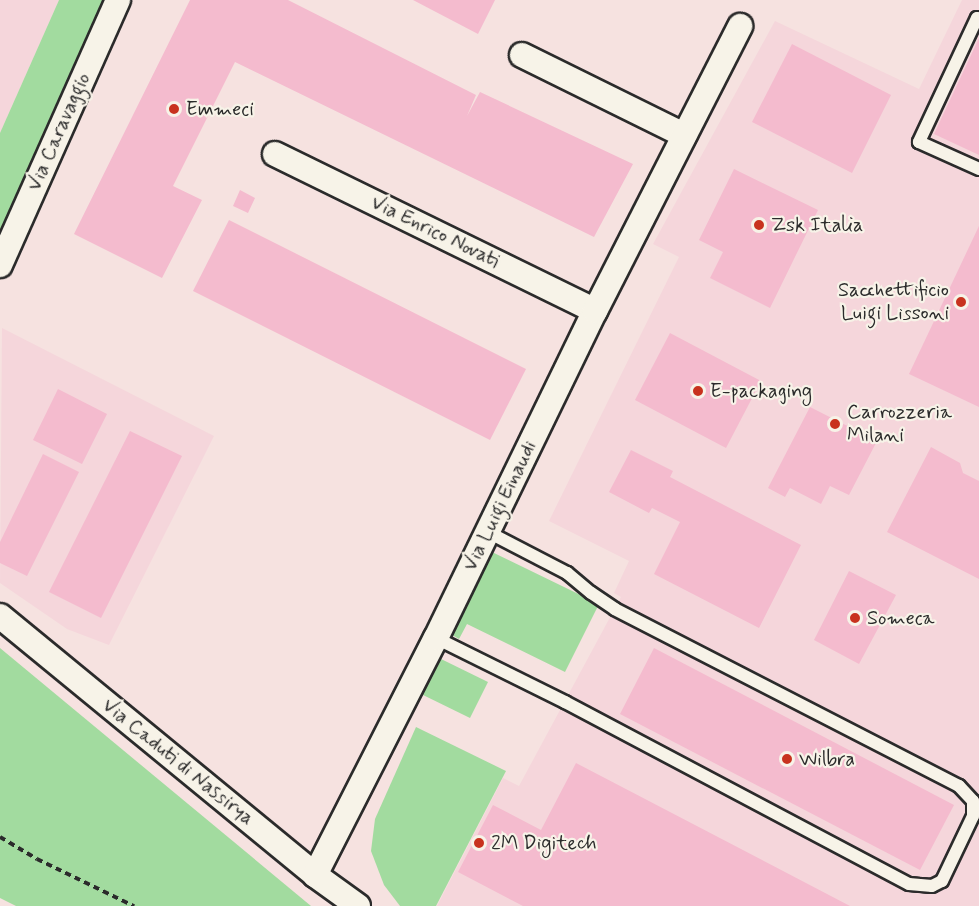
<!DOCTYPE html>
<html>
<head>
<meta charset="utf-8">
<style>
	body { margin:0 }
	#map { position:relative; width:979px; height:906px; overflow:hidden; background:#f6e2e0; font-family:Mynerve,sans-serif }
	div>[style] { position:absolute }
	.built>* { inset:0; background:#f5d6db }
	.green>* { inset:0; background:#a2db9f }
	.building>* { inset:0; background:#f4bbce }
	.path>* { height:4px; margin-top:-2px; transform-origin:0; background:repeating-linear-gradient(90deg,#2b2b2b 0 6px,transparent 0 10.5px) }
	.roads { filter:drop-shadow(2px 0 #2b2b2b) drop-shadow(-2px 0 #2b2b2b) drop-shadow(0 2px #2b2b2b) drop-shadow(0 -2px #2b2b2b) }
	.lane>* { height:12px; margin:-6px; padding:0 6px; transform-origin:6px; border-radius:6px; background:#f7f3e8 }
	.street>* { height:24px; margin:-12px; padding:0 12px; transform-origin:12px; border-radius:12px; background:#f7f3e8 }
	.dots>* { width:16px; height:16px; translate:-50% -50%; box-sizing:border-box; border:3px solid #f7f3e8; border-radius:50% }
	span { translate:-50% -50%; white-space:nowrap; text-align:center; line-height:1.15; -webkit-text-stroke:4.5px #f7f3e8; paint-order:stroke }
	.poi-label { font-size:20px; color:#2b2b2b }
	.left { translate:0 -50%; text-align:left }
	.right { translate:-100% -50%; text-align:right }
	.street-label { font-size:20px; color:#2b2b2b }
</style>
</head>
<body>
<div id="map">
	<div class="built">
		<div style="clip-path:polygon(0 0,59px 0,0 133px)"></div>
		<div style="clip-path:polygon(962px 0,979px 0,979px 906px,437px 906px,503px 778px,519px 786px,621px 597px,614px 593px,629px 561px,549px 521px,679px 257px,653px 244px,775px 21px,919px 89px)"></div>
		<div style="clip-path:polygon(2px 328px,214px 436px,109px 645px,67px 629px,0 583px)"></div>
	</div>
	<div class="green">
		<div style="clip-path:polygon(59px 0,107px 0,0 246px,0 133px)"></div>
		<div style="clip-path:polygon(492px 552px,599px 604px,565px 672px,467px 624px,459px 639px,452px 635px)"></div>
		<div style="clip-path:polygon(0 648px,311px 906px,16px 906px,0 898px)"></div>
		<div style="clip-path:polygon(439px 658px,488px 682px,470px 718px,421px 694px)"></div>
		<div style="clip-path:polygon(416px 727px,506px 771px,436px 906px,400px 906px,384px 885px,371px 851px,375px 819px)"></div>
	</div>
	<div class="building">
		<div style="clip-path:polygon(190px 0,288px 0,476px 95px,467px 116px,480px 92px,633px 164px,594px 237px,235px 62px,173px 186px,202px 200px,162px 278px,74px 234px)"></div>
		<div style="clip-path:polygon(413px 0,495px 0,478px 34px)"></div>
		<div style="clip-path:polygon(979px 38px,979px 155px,934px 134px)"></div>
		<div style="clip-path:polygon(792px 44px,891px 95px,852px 173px,752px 122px)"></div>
		<div style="clip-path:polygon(734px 169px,818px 210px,770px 308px,710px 278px,723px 252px,699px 240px)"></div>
		<div style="clip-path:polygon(240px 190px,255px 198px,248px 213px,233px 206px)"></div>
		<div style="clip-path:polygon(229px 220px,526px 369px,490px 440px,193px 291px)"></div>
		<div style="clip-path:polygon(979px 226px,979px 407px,909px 374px)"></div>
		<div style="clip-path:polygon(670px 333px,761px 381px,726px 448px,635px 400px)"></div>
		<div style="clip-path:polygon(58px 389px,107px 414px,82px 464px,33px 440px)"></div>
		<div style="clip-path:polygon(810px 407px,877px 441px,849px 495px,830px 486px,821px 504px,790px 488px,785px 497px,768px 488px)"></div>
		<div style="clip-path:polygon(130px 431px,182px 456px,101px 618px,49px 592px)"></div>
		<div style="clip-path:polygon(931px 447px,960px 463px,963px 473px,979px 481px,979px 579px,887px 532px)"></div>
		<div style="clip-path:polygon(631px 450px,673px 471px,670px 477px,801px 545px,759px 628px,654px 574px,680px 522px,652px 508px,649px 513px,609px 492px)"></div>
		<div style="clip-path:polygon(43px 454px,79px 472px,27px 576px,0 563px,0 542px)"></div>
		<div style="clip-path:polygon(849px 571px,896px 595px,859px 664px,814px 640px)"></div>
		<div style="clip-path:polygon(654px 648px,954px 805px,920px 870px,620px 714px)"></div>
		<div style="clip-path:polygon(576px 763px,850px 906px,523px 906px,458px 872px,493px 805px,541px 830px)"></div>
	</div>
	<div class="path">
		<div style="left:0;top:837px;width:43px;rotate:30.7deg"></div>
		<div style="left:37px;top:859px;width:108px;rotate:25.9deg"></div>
	</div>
	<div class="roads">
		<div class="lane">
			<div style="left:979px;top:19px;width:2px;rotate:-153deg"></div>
			<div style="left:977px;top:18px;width:137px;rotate:115.1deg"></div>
			<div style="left:919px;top:142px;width:66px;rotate:24.2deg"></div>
			<div style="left:436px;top:638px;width:144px;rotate:26.4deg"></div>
			<div style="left:565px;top:702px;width:389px;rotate:27.9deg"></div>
			<div style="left:909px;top:884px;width:23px;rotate:5deg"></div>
			<div style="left:932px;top:886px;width:11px;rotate:-27deg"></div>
			<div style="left:942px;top:881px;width:72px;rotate:-64.5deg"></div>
			<div style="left:973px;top:816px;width:15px;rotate:-90deg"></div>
			<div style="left:973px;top:801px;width:21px;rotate:-133deg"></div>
			<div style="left:959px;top:786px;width:387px;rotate:-152.8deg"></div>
			<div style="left:615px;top:609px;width:29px;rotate:-146deg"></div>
			<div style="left:591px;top:593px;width:31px;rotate:-140deg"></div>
			<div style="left:567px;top:573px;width:89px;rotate:-152.6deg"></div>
		</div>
		<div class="street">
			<div style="left:522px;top:55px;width:181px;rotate:26.3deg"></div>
			<div style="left:275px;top:154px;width:356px;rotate:26.1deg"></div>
			<div style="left:0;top:265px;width:290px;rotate:-66deg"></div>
			<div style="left:0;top:616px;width:408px;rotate:39.4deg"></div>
			<div style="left:315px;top:875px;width:53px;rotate:35.8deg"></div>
			<div style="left:315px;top:875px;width:266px;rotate:-63deg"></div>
			<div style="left:436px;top:638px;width:364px;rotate:-64.1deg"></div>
			<div style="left:595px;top:311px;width:320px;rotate:-63deg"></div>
		</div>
	</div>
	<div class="dots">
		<div style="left:174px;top:109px;background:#c8321e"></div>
		<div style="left:759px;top:225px;background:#c8321e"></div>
		<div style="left:961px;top:302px;background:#c8321e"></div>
		<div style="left:698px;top:391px;background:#c8321e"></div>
		<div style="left:835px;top:424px;background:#c8321e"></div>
		<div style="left:855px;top:618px;background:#c8321e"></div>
		<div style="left:787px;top:759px;background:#c8321e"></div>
		<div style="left:479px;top:843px;background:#c8321e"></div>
	</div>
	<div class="poi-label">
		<span class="left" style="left:186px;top:109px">Emmeci</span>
		<span class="left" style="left:771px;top:225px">Zsk Italia</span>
		<span class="right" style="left:949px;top:302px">Sacchettificio<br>Luigi Lissoni</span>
		<span class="left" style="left:710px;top:391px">E-packaging</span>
		<span class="left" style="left:847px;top:424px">Carrozzeria<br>Milani</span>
		<span class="left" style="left:867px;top:618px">Someca</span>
		<span class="left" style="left:799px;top:759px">Wilbra</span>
		<span class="left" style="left:491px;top:843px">2M Digitech</span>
	</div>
	<div class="street-label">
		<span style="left:59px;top:132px;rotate:-66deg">Via Caravaggio</span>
		<span style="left:435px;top:232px;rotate:26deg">Via Enrico Novati</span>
		<span style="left:500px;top:506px;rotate:-64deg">Via Luigi Einaudi</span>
		<span style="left:178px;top:762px;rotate:39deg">Via Caduti di Nassirya</span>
	</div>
</div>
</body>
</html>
